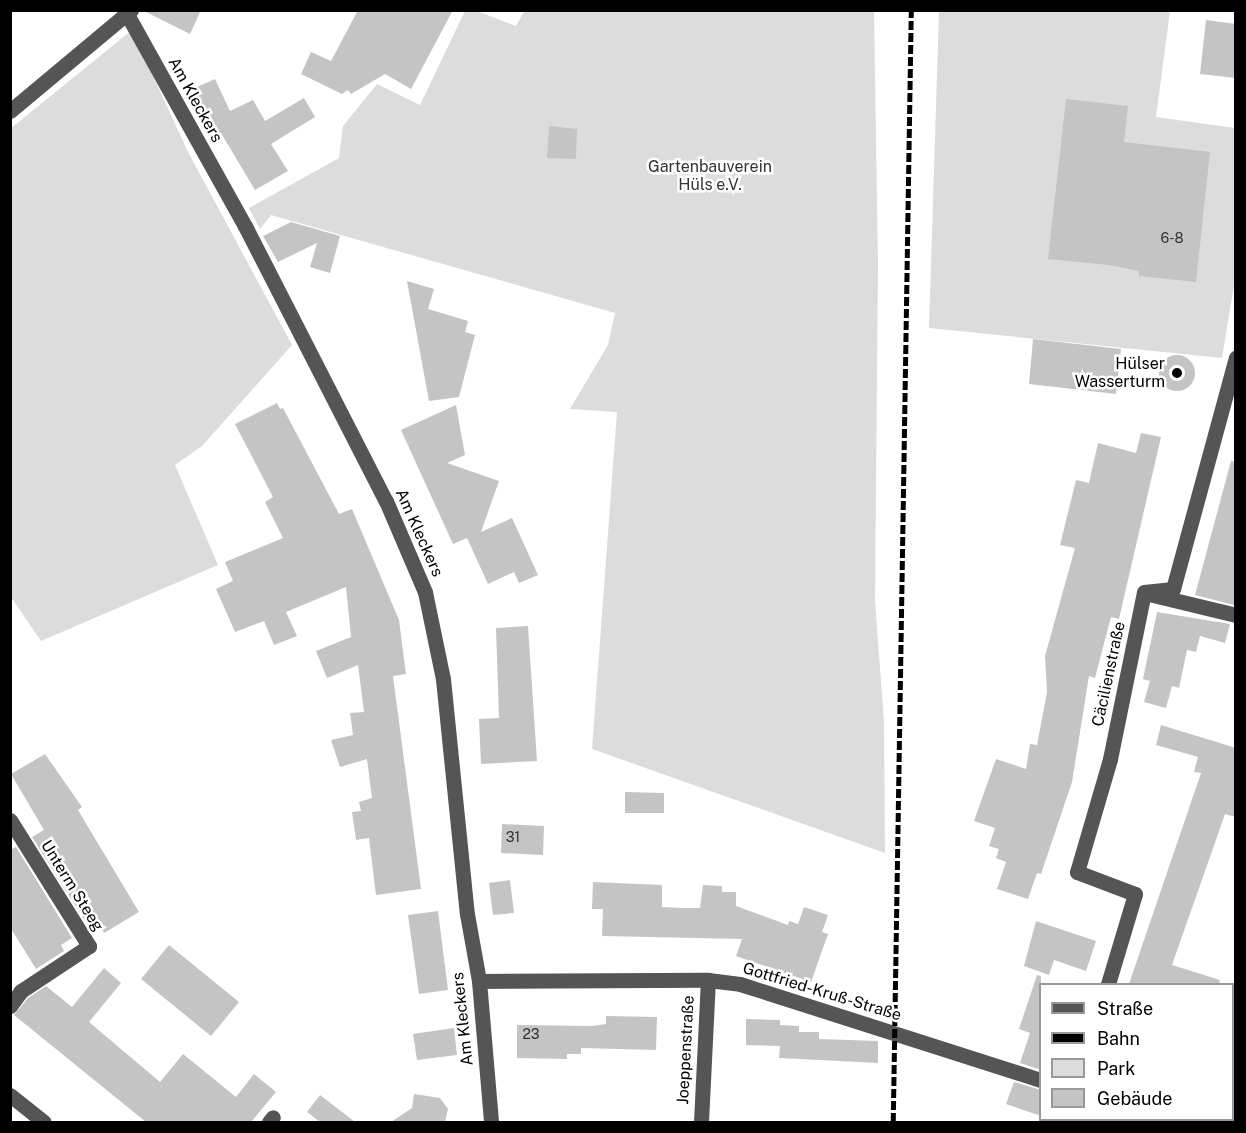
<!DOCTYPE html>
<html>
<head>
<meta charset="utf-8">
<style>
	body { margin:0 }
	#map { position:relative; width:1246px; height:1133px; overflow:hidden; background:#fff; font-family:"Public Sans",sans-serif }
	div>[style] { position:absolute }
	.green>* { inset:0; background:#dcdcdc }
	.building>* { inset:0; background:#c4c4c4 }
	.round { border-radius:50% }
	.minor>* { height:15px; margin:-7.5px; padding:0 7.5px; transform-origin:7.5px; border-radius:7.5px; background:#555 }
	.rail>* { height:4.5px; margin-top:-2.25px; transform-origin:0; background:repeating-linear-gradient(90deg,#000 0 9px,transparent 0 12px) }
	.dots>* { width:16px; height:16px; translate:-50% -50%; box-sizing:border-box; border:3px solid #fff; border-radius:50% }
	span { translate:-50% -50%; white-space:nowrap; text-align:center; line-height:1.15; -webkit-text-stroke:5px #fff; paint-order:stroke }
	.number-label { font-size:14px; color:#313131 }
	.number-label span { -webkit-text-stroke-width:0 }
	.street-label { font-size:16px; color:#000 }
	.park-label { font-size:16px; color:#333 }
	.poi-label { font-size:16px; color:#000 }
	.right { translate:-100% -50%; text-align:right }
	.frame { position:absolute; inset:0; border:12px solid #000; pointer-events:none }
	.legend { position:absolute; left:1039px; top:983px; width:195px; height:138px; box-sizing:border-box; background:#fff; border:2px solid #999; margin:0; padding:8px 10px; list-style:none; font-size:18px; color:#000 }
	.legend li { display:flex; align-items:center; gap:12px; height:30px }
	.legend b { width:30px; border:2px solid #999 }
</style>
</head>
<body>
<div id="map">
	<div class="green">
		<div style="clip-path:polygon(525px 10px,874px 11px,878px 264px,875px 601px,884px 722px,885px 853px,592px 749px,617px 412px,570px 409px,608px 345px,615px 313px,271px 215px,260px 229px,249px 208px,339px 158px,343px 126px,377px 84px,420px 105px,465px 11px,477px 11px,516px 26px)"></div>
		<div style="clip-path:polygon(939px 11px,1170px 11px,1156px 117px,1235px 128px,1235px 279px,1222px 358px,929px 328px)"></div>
		<div style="clip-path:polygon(132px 30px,188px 152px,292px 345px,202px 446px,175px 465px,218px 565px,41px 641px,11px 597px,10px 129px)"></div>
	</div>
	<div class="building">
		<div style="clip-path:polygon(142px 10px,201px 10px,190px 34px)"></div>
		<div style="clip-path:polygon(358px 10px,453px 10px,411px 89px,385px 74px,351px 94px,348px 90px,342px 94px,301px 74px,311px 52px,331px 61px)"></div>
		<div style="clip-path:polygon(1206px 20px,1236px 24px,1236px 78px,1200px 74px)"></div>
		<div style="clip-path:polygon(215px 79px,230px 111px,253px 100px,265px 121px,304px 98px,315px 117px,271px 144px,288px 171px,255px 190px,221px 133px,211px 137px,190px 90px)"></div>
		<div style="clip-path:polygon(1066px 99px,1128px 106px,1124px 142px,1210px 152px,1196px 282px,1139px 276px,1139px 271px,1109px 265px,1048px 259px)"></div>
		<div style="clip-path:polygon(549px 126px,577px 129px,576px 159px,547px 158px)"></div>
		<div style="clip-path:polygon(291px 222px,340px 236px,330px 273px,310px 267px,317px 243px,278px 262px,263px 236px)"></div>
		<div style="clip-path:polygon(407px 281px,434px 289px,428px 309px,468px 321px,465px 332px,475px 335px,459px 397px,429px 401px)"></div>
		<div style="clip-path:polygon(1033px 339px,1121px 349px,1116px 394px,1029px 384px)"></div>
		<div class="round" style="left:1159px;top:355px;width:36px;height:36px"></div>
		<div style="clip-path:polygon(277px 403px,280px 409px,283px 408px,339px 514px,352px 509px,399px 620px,406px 674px,393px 676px,421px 889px,376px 895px,369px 838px,356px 840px,352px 812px,361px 811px,359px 802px,372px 798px,367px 759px,340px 767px,331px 740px,353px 735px,350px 713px,364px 712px,358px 665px,327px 678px,316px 651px,351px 637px,346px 587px,286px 612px,297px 636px,274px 645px,264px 621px,235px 632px,216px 589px,233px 581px,225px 562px,283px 538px,265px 502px,273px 497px,235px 424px)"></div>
		<div style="clip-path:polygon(456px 405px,465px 455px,447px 463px,499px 481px,481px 532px,512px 518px,538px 575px,519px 583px,514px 572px,488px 584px,467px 538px,453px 544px,401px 430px)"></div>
		<div style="clip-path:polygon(1141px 433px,1161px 437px,1119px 619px,1111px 617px,1095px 678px,1089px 676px,1072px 782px,1041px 874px,1037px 873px,1028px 899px,997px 889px,1006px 862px,996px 858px,999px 849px,989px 846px,995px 828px,974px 821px,996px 759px,1026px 769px,1030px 744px,1037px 745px,1047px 692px,1045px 656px,1075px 548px,1060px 545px,1076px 480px,1089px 483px,1098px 443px,1136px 453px)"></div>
		<div style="clip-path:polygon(1231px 461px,1236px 462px,1234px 605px,1195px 595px)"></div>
		<div style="clip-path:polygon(1157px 612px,1230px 624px,1225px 643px,1200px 636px,1196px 652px,1187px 650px,1179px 688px,1172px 686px,1166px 708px,1144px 702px,1150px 681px,1143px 679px)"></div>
		<div style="clip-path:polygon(528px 626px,537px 761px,481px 764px,479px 719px,499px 718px,496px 628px)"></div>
		<div style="clip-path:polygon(1161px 725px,1236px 748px,1236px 817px,1225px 814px,1172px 965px,1220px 980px,1219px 984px,1129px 984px,1201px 773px,1194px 772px,1198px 757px,1156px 745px)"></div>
		<div style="clip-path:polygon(45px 754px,82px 807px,78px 810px,139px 912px,104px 933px,97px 921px,89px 927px,32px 837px,44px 830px,11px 774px)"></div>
		<div style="clip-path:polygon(625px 792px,664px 793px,664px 813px,625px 813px)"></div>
		<div style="clip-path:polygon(502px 824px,544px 826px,543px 855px,501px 853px)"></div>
		<div style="clip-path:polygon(16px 847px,72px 938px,61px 945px,64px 951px,36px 969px,10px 927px,10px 850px)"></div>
		<div style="clip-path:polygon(510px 880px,514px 913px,493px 915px,489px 883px)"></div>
		<div style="clip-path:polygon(593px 882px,662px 885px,662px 907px,681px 908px,700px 908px,703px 885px,722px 886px,722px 892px,736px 892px,736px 906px,788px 925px,789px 921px,798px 924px,804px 907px,828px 915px,822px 932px,828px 934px,811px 982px,736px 956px,742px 939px,602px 936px,603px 909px,592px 909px)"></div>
		<div style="clip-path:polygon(438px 911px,448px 990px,419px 994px,408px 915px)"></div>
		<div style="clip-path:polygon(1036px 921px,1096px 941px,1086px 971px,1054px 960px,1049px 975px,1024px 966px)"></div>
		<div style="clip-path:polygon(169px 945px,239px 1002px,211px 1036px,141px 979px)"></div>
		<div style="clip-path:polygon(104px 968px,121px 983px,89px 1022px,160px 1082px,183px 1054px,236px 1097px,254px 1074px,276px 1092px,251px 1122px,146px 1122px,14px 1015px,28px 998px,46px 986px,72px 1007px)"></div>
		<div style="clip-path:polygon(1037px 975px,1041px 976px,1041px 1070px,1020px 1063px,1030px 1033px,1019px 1029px)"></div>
		<div style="clip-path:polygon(606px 1016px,657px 1017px,656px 1050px,581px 1048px,581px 1054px,567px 1054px,567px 1059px,517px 1058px,517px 1025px,592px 1026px,606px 1024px)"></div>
		<div style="clip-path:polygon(746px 1019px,780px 1020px,780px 1025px,799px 1026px,799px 1032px,819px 1032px,819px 1039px,878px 1041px,878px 1063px,779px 1058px,780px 1046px,746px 1045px)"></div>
		<div style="clip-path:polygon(454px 1028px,457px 1055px,417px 1060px,413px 1034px)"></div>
		<div style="clip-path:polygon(1014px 1082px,1041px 1090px,1041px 1116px,1006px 1104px)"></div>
		<div style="clip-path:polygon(414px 1094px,440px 1098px,448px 1109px,445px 1122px,391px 1122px,412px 1108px)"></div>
		<div style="clip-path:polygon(320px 1095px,355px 1122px,320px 1122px,307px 1112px)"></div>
	</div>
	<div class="minor">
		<div style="left:128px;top:16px;width:240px;rotate:60.9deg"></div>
		<div style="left:245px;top:226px;width:309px;rotate:62.9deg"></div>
		<div style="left:386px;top:501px;width:99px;rotate:66.8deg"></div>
		<div style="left:425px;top:592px;width:89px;rotate:78.3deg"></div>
		<div style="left:443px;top:679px;width:236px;rotate:84.2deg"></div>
		<div style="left:467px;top:914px;width:68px;rotate:79.8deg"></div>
		<div style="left:479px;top:981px;width:142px;rotate:85.1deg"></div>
		<div style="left:10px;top:111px;width:158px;rotate:-39.9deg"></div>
		<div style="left:1153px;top:595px;width:85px;rotate:13.5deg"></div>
		<div style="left:10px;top:820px;width:149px;rotate:57.9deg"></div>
		<div style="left:89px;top:946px;width:82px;rotate:146.5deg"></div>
		<div style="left:21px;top:991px;width:19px;rotate:126deg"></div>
		<div style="left:479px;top:981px;width:229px;rotate:-0.3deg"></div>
		<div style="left:708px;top:980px;width:32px;rotate:7deg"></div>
		<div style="left:740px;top:984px;width:315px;rotate:17.7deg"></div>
		<div style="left:1108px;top:984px;width:94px;rotate:-73.3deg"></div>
		<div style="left:1135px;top:894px;width:62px;rotate:-159.2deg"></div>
		<div style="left:1077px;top:872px;width:118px;rotate:-73.7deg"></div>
		<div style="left:1110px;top:759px;width:170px;rotate:-78.5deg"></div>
		<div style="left:1144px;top:592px;width:29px;rotate:-6deg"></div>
		<div style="left:1173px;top:589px;width:240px;rotate:-74.8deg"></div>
		<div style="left:10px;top:1095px;width:43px;rotate:38.5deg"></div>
		<div style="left:1144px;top:1120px;width:6px;rotate:18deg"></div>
		<div style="left:269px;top:1122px;width:6px;rotate:-51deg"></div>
		<div style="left:701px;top:1122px;width:142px;rotate:-87.2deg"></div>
		<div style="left:1101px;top:1122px;width:2px;rotate:-90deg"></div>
	</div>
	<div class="rail">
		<div style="left:893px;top:1122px;width:1112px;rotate:-89.07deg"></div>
	</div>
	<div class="dots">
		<div style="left:1177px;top:373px;background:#000"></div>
	</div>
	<div class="number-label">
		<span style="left:1172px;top:238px">6-8</span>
		<span style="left:513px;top:837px">31</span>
		<span style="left:531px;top:1034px">23</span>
	</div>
	<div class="street-label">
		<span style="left:195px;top:100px;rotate:61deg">Am Kleckers</span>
		<span style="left:419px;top:533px;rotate:66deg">Am Kleckers</span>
		<span style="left:1109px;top:674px;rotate:-78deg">Cäcilienstraße</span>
		<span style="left:72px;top:886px;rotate:58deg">Unterm Steeg</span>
		<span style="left:822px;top:992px;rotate:17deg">Gottfried-Kruß-Straße</span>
		<span style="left:463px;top:1019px;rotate:-96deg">Am Kleckers</span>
		<span style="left:686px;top:1050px;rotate:-87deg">Joeppenstraße</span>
	</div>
	<div class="park-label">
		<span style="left:710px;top:176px">Gartenbauverein<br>Hüls e.V.</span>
	</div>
	<div class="poi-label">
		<span class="right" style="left:1165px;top:373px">Hülser<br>Wasserturm</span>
	</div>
	<div class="frame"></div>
	<ul class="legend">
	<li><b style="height:8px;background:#555"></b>Straße</li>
	<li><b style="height:8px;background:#000"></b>Bahn</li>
	<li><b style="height:16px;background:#dcdcdc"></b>Park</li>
	<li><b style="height:16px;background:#c4c4c4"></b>Gebäude</li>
	</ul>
</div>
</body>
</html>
